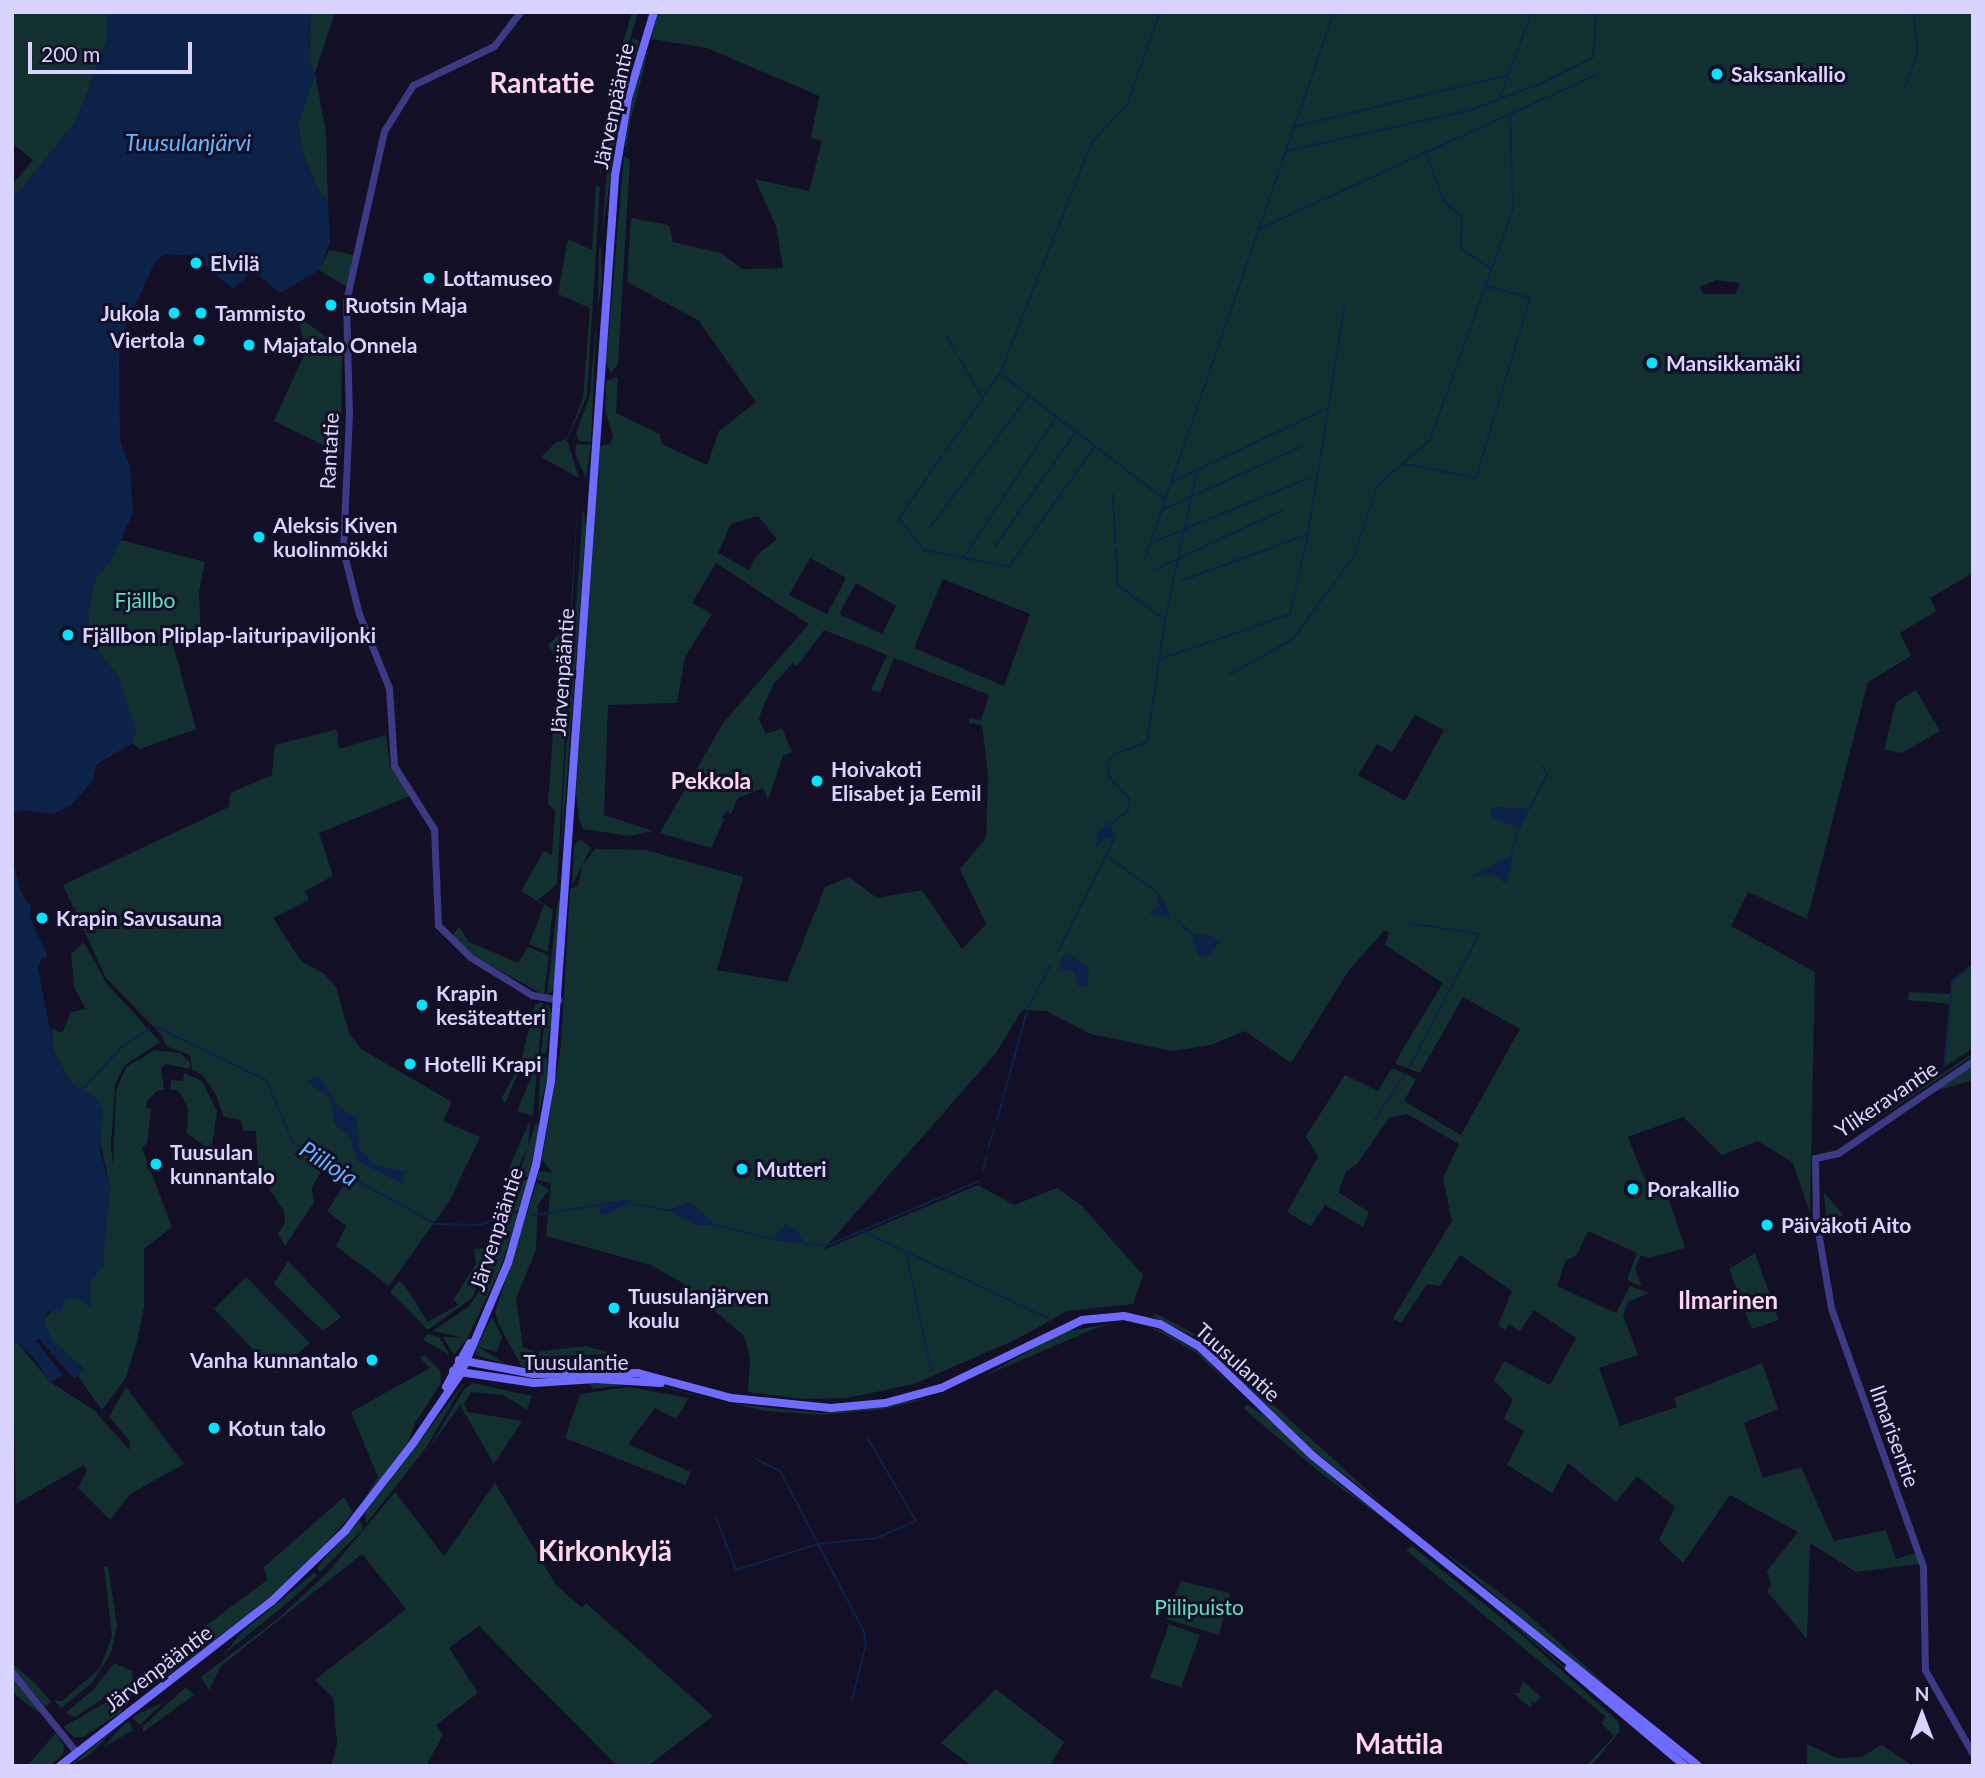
<!DOCTYPE html>
<html>
<head>
<meta charset="utf-8">
<style>
	body { margin:0 }
	#map { position:relative; width:1985px; height:1778px; overflow:hidden; background:#130f26; font-family:Lato,sans-serif }
	div>[style] { position:absolute }
	.green>* { inset:0; background:#12302f }
	.water>* { inset:0; background:#0c2248 }
	.pier>* { inset:0; background:#130f26 }
	.stream>* { height:2px; margin:-1px; padding:0 1px; transform-origin:1px; border-radius:1px; background:#0c2248 }
	.tertiary>* { height:7px; margin:-3.5px; padding:0 3.5px; transform-origin:3.5px; border-radius:3.5px; background:#3d3a85 }
	.secondary>* { height:8px; margin:-4px; padding:0 4px; transform-origin:4px; border-radius:4px; background:#6f6bff }
	.dots>* { width:19px; height:19px; translate:-50% -50%; box-sizing:border-box; border:4px solid #130f26; border-radius:50% }
	span { translate:-50% -50%; white-space:nowrap; text-align:center; line-height:1.15; -webkit-text-stroke:6px #130f26; paint-order:stroke }
	.poi-label { font-size:21px; color:#d9d4ff; font-weight:700 }
	.left { translate:0 -50%; text-align:left }
	.right { translate:-100% -50%; text-align:right }
	.street-label { font-size:21px; color:#d9d4ff }
	.park-label { font-size:21px; color:#5fe0c0 }
	.water-label { font-size:23px; color:#62b6ff; font-style:italic }
	.neighbourhood-label { font-size:23px; color:#ffd6f0; font-weight:700 }
	.quarter-label { font-size:24px; color:#ffd6f0; font-weight:700 }
	.district-label { font-size:28px; color:#ffd6f0; font-weight:700 }
	.frame { position:absolute; inset:0; border:14px solid #d9d4ff; pointer-events:none }
	.north { position:absolute; left:1887px; top:1680px; width:70px; height:70px; -webkit-text-stroke:5px #130f26; paint-order:stroke; rotate:0deg; font-size:19px; font-weight:700; line-height:28px; text-align:center; color:#d9d4ff }
	.north::after { content:''; display:block; margin:auto; width:24px; height:32px; background:#d9d4ff; clip-path:polygon(50% 0,100% 100%,50% 72%,0 100%) }
	.scale { position:absolute; left:28px; top:42px; width:164px; height:32px; box-sizing:border-box; border:4px solid #d9d4ff; border-top:0; padding-left:9px; font-size:21px; line-height:24px; white-space:nowrap; color:#d9d4ff; -webkit-text-stroke:5px #130f26; paint-order:stroke }
</style>
</head>
<body>
<div id="map">
	<div class="green">
		<div style="clip-path:polygon(12px 12px,106px 12px,106px 44px,76px 121px,12px 201px,12px 185px,33px 160px,12px 143px)"></div>
		<div style="clip-path:polygon(311px 12px,335px 12px,315px 73px,326px 133px,328px 201px,318px 190px,302px 151px,298px 124px,315px 73px,309px 60px)"></div>
		<div style="clip-path:polygon(632px 12px,638px 12px,613px 100px,599px 183px,610px 86px)"></div>
		<div style="clip-path:polygon(evenodd,658px 12px,1973px 12px,1973px 573px,1930px 598px,1936px 611px,1900px 633px,1911px 656px,1868px 682px,1807px 919px,1748px 892px,1731px 926px,1815px 972px,1810px 1213px,1793px 1163px,1758px 1141px,1722px 1155px,1683px 1117px,1628px 1137px,1643px 1175px,1661px 1196px,1688px 1187px,1690px 1191px,1669px 1200px,1685px 1248px,1649px 1258px,1641px 1255px,1635px 1269px,1642px 1287px,1627px 1280px,1637px 1253px,1588px 1231px,1576px 1256px,1566px 1260px,1557px 1286px,1616px 1313px,1630px 1286px,1649px 1293px,1628px 1302px,1623px 1315px,1638px 1355px,1599px 1368px,1620px 1426px,1677px 1407px,1674px 1398px,1762px 1363px,1778px 1409px,1744px 1423px,1763px 1478px,1801px 1467px,1834px 1541px,1886px 1530px,1896px 1559px,1916px 1553px,1920px 1564px,1856px 1572px,1810px 1543px,1807px 1639px,1767px 1591px,1771px 1584px,1767px 1571px,1798px 1532px,1730px 1495px,1683px 1563px,1659px 1540px,1675px 1507px,1637px 1476px,1616px 1502px,1568px 1463px,1552px 1493px,1507px 1465px,1524px 1431px,1504px 1419px,1513px 1400px,1494px 1380px,1504px 1361px,1550px 1385px,1576px 1338px,1534px 1310px,1520px 1331px,1509px 1324px,1505px 1330px,1498px 1325px,1512px 1291px,1460px 1255px,1440px 1286px,1427px 1284px,1401px 1323px,1393px 1318px,1452px 1221px,1443px 1178px,1459px 1144px,1407px 1114px,1389px 1118px,1357px 1164px,1346px 1172px,1338px 1192px,1369px 1212px,1363px 1227px,1325px 1205px,1311px 1226px,1287px 1212px,1318px 1157px,1306px 1136px,1345px 1075px,1378px 1091px,1392px 1068px,1416px 1079px,1404px 1101px,1461px 1135px,1520px 1029px,1463px 997px,1420px 1073px,1399px 1065px,1395px 1062px,1443px 983px,1385px 945px,1389px 932px,1384px 931px,1349px 970px,1291px 1063px,1245px 1031px,1211px 1045px,1172px 1051px,1091px 1034px,1046px 1011px,1022px 1010px,996px 1053px,823px 1250px,978px 1185px,1014px 1205px,1057px 1188px,1081px 1205px,1143px 1275px,1133px 1304px,1067px 1311px,1017px 1339px,914px 1384px,847px 1398px,803px 1399px,748px 1392px,750px 1357px,744px 1336px,681px 1282px,651px 1265px,546px 1236px,551px 1183px,537px 1180px,539px 1171px,553px 1173px,542px 1160px,561px 1045px,570px 889px,578px 886px,582px 866px,595px 849px,646px 850px,743px 877px,717px 970px,787px 982px,825px 887px,849px 877px,877px 898px,922px 890px,962px 949px,986px 924px,960px 869px,986px 838px,988px 776px,982px 725px,969px 723px,969px 718px,981px 720px,989px 695px,894px 658px,880px 693px,871px 690px,887px 655px,824px 630px,797px 666px,793px 663px,774px 683px,762px 709px,759px 719px,766px 734px,782px 728px,792px 752px,783px 756px,768px 800px,763px 788px,738px 798px,731px 814px,727px 811px,722px 817px,724px 820px,711px 848px,660px 833px,723px 723px,809px 624px,716px 563px,692px 603px,712px 614px,685px 657px,677px 703px,608px 705px,604px 815px,653px 831px,630px 836px,583px 829px,579px 819px,576px 793px,600px 446px,610px 444px,613px 437px,605px 410px,606px 381px,618px 377px,616px 413px,660px 434px,662px 444px,707px 465px,719px 431px,756px 402px,698px 320px,627px 282px,631px 218px,669px 225px,673px 242px,721px 253px,742px 269px,783px 268px,776px 226px,755px 179px,809px 191px,822px 141px,811px 138px,819px 96px,707px 48px,651px 39px,658px 12px,1716px 280px,1740px 283px,1740px 284px,1735px 294px,1703px 294px,1700px 287px,1716px 280px,658px 12px,758px 516px,777px 539px,757px 555px,749px 570px,718px 553px,731px 524px,758px 516px,658px 12px,810px 558px,846px 578px,827px 614px,789px 595px,810px 558px,658px 12px,943px 579px,1030px 614px,1004px 686px,914px 648px,943px 579px,658px 12px,856px 583px,896px 606px,882px 634px,839px 614px,856px 583px,658px 12px,1415px 715px,1444px 730px,1405px 801px,1358px 775px,1377px 744px,1392px 752px,1415px 715px)"></div>
		<div style="clip-path:polygon(633px 38px,639px 41px,618px 122px,602px 237px,610px 126px)"></div>
		<div style="clip-path:polygon(650px 45px,630px 123px,626px 151px,625px 135px,635px 85px)"></div>
		<div style="clip-path:polygon(624px 156px,630px 160px,629px 175px,618px 364px,611px 373px,606px 363px)"></div>
		<div style="clip-path:polygon(596px 185px,600px 187px,587px 396px,567px 440px,579px 478px,541px 457px,555px 443px,567px 439px,583px 398px,590px 308px,558px 294px,568px 239px,592px 250px)"></div>
		<div style="clip-path:polygon(601px 247px,602px 283px,598px 306px,599px 250px)"></div>
		<div style="clip-path:polygon(329px 250px,354px 255px,347px 287px,319px 270px)"></div>
		<div style="clip-path:polygon(597px 309px,591px 442px,579px 441px,576px 434px,590px 395px)"></div>
		<div style="clip-path:polygon(298px 316px,342px 349px,341px 454px,274px 421px,310px 342px,302px 336px)"></div>
		<div style="clip-path:polygon(577px 444px,591px 445px,586px 479px,575px 453px)"></div>
		<div style="clip-path:polygon(579px 482px,557px 884px,538px 900px,553px 910px,548px 952px,529px 944px,544px 905px,521px 891px,544px 851px,552px 855px,555px 811px,548px 804px,558px 661px,548px 645px,565px 628px,571px 604px)"></div>
		<div style="clip-path:polygon(583px 508px,586px 526px,561px 857px,563px 792px)"></div>
		<div style="clip-path:polygon(121px 540px,205px 562px,199px 592px,201px 643px,173px 644px,196px 729px,140px 749px,132px 743px,136px 731px,89px 640px,88px 612px,95px 579px)"></div>
		<div style="clip-path:polygon(1916px 690px,1940px 731px,1902px 753px,1884px 750px,1896px 702px)"></div>
		<div style="clip-path:polygon(337px 729px,339px 749px,386px 735px,390px 767px,410px 796px,319px 833px,333px 876px,305px 891px,309px 900px,273px 918px,301px 961px,323px 973px,336px 987px,349px 1033px,361px 1049px,452px 1102px,443px 1121px,480px 1137px,450px 1200px,389px 1286px,336px 1246px,346px 1226px,327px 1211px,347px 1180px,323px 1167px,312px 1188px,314px 1202px,285px 1246px,278px 1234px,285px 1223px,284px 1211px,258px 1171px,256px 1131px,243px 1131px,241px 1120px,224px 1117px,216px 1095px,203px 1075px,192px 1070px,190px 1055px,166px 1046px,161px 1034px,106px 978px,63px 885px,229px 807px,230px 793px,272px 775px,275px 745px)"></div>
		<div style="clip-path:polygon(580px 839px,591px 848px,572px 885px,574px 846px)"></div>
		<div style="clip-path:polygon(561px 892px,554px 989px,547px 995px,557px 907px)"></div>
		<div style="clip-path:polygon(459px 927px,469px 942px,518px 963px,528px 947px,549px 955px,544px 995px,465px 951px,450px 938px)"></div>
		<div style="clip-path:polygon(84px 942px,107px 984px,160px 1042px,124px 1066px,115px 1085px,111px 1145px,113px 1166px,116px 1091px,126px 1067px,155px 1050px,180px 1053px,191px 1063px,189px 1069px,166px 1064px,161px 1068px,164px 1090px,158px 1090px,147px 1101px,146px 1108px,151px 1109px,147px 1143px,142px 1148px,172px 1227px,144px 1249px,144px 1307px,137px 1342px,126px 1378px,102px 1410px,78px 1376px,84px 1369px,51px 1340px,43px 1320px,66px 1298px,77px 1297px,90px 1306px,89px 1283px,110px 1187px,90px 1095px,71px 1083px,54px 1051px,51px 1028px,62px 1033px,71px 1012px,86px 1009px,74px 987px,71px 954px)"></div>
		<div style="clip-path:polygon(1973px 964px,1973px 1048px,1944px 1067px,1950px 1004px,1908px 1000px,1909px 992px,1950px 994px,1952px 981px)"></div>
		<div style="clip-path:polygon(542px 1002px,543px 1004px,533px 1116px,517px 1111px,534px 1070px,534px 1062px,521px 1061px,535px 1005px)"></div>
		<div style="clip-path:polygon(547px 1003px,552px 1013px,546px 1054px,541px 1052px)"></div>
		<div style="clip-path:polygon(1973px 1053px,1973px 1056px,1833px 1148px)"></div>
		<div style="clip-path:polygon(541px 1057px,547px 1058px,547px 1078px,538px 1117px)"></div>
		<div style="clip-path:polygon(520px 1065px,521px 1066px,505px 1104px,502px 1097px)"></div>
		<div style="clip-path:polygon(1973px 1065px,1973px 1080px,1936px 1091px)"></div>
		<div style="clip-path:polygon(184px 1073px,202px 1081px,217px 1111px,212px 1146px,199px 1163px,205px 1146px,187px 1133px,188px 1107px,178px 1090px,170px 1090px,171px 1080px,183px 1081px)"></div>
		<div style="clip-path:polygon(530px 1120px,528px 1147px,509px 1186px,506px 1181px,509px 1168px)"></div>
		<div style="clip-path:polygon(536px 1122px,540px 1126px,528px 1178px,520px 1172px)"></div>
		<div style="clip-path:polygon(528px 1179px,520px 1210px,510px 1212px,519px 1213px,500px 1269px,467px 1339px,454px 1355px,443px 1337px,464px 1338px,433px 1331px,469px 1306px,480px 1290px,517px 1182px)"></div>
		<div style="clip-path:polygon(537px 1182px,549px 1190px,538px 1205px,536px 1250px,516px 1298px,523px 1347px,536px 1352px,585px 1346px,615px 1354px,557px 1356px,543px 1368px,522px 1367px,498px 1323px,495px 1312px)"></div>
		<div style="clip-path:polygon(505px 1185px,511px 1189px,507px 1205px,489px 1245px)"></div>
		<div style="clip-path:polygon(1824px 1192px,1843px 1215px,1826px 1221px)"></div>
		<div style="clip-path:polygon(491px 1248px,472px 1298px,428px 1330px,390px 1292px,399px 1281px,403px 1283px,428px 1322px,458px 1305px,454px 1299px,476px 1264px,474px 1249px)"></div>
		<div style="clip-path:polygon(1755px 1253px,1779px 1320px,1752px 1329px,1729px 1269px)"></div>
		<div style="clip-path:polygon(288px 1261px,341px 1317px,323px 1331px,274px 1284px)"></div>
		<div style="clip-path:polygon(246px 1277px,310px 1343px,276px 1373px,214px 1309px)"></div>
		<div style="clip-path:polygon(1155px 1313px,1195px 1334px,1385px 1506px,1308px 1447px,1193px 1336px,1153px 1317px)"></div>
		<div style="clip-path:polygon(492px 1317px,502px 1337px,497px 1352px,478px 1347px,508px 1365px,476px 1355px,476px 1348px)"></div>
		<div style="clip-path:polygon(1122px 1322px,1096px 1328px,982px 1377px,1062px 1332px)"></div>
		<div style="clip-path:polygon(1150px 1327px,1165px 1332px,1202px 1354px,1231px 1387px,1197px 1353px)"></div>
		<div style="clip-path:polygon(428px 1334px,439px 1337px,450px 1355px,423px 1340px)"></div>
		<div style="clip-path:polygon(17px 1342px,50px 1382px,94px 1410px,129px 1450px,130px 1441px,109px 1417px,126px 1387px,184px 1464px,130px 1494px,110px 1520px,78px 1488px,87px 1471px,84px 1465px,16px 1504px,12px 1344px)"></div>
		<div style="clip-path:polygon(424px 1355px,440px 1370px,441px 1383px,415px 1423px,408px 1443px,363px 1501px,378px 1477px,351px 1412px,430px 1368px,420px 1358px)"></div>
		<div style="clip-path:polygon(466px 1380px,425px 1449px,366px 1524px,365px 1513px)"></div>
		<div style="clip-path:polygon(632px 1382px,662px 1386px,724px 1403px,662px 1387px,631px 1384px,593px 1389px,589px 1383px)"></div>
		<div style="clip-path:polygon(473px 1383px,532px 1396px,527px 1410px,503px 1395px,471px 1392px,464px 1404px,468px 1412px,522px 1421px,494px 1464px,460px 1405px,428px 1450px,464px 1389px)"></div>
		<div style="clip-path:polygon(629px 1387px,689px 1398px,676px 1419px,655px 1408px,628px 1444px,691px 1472px,685px 1485px,565px 1438px,580px 1394px)"></div>
		<div style="clip-path:polygon(930px 1398px,884px 1409px,821px 1415px,765px 1411px,734px 1404px,821px 1413px)"></div>
		<div style="clip-path:polygon(1247px 1405px,1264px 1415px,1343px 1487px,1402px 1532px,1323px 1475px,1251px 1415px,1244px 1408px)"></div>
		<div style="clip-path:polygon(495px 1483px,556px 1585px,582px 1608px,586px 1603px,713px 1716px,648px 1766px,617px 1766px,479px 1626px,449px 1648px,478px 1693px,436px 1725px,443px 1735px,426px 1766px,331px 1766px,337px 1744px,333px 1698px,315px 1680px,406px 1609px,362px 1554px,221px 1666px,209px 1690px,201px 1677px,279px 1618px,329px 1571px,395px 1492px,444px 1556px)"></div>
		<div style="clip-path:polygon(344px 1497px,353px 1513px,309px 1562px,261px 1605px,159px 1682px,120px 1701px,110px 1694px,75px 1717px,65px 1713px,94px 1689px,114px 1663px,132px 1671px,134px 1686px,188px 1657px,189px 1638px,267px 1580px,264px 1567px)"></div>
		<div style="clip-path:polygon(360px 1520px,363px 1529px,320px 1572px,317px 1569px,324px 1559px)"></div>
		<div style="clip-path:polygon(1412px 1546px,1515px 1629px,1618px 1721px,1620px 1731px,1591px 1766px,1576px 1766px,1575px 1763px,1587px 1765px,1614px 1736px,1601px 1723px,1606px 1717px,1406px 1550px)"></div>
		<div style="clip-path:polygon(1437px 1546px,1524px 1611px,1612px 1690px,1554px 1646px)"></div>
		<div style="clip-path:polygon(108px 1566px,117px 1626px,111px 1653px,92px 1683px,61px 1708px,54px 1700px,62px 1701px,100px 1668px,112px 1636px,104px 1567px)"></div>
		<div style="clip-path:polygon(1443px 1567px,1531px 1637px,1621px 1718px,1491px 1605px)"></div>
		<div style="clip-path:polygon(315px 1572px,317px 1576px,285px 1605px,223px 1655px,242px 1632px)"></div>
		<div style="clip-path:polygon(1181px 1581px,1230px 1593px,1219px 1635px,1166px 1619px)"></div>
		<div style="clip-path:polygon(1169px 1624px,1200px 1635px,1181px 1687px,1150px 1678px)"></div>
		<div style="clip-path:polygon(12px 1663px,35px 1683px,51px 1702px,45px 1706px,12px 1668px)"></div>
		<div style="clip-path:polygon(12px 1677px,40px 1709px,37px 1712px,12px 1692px)"></div>
		<div style="clip-path:polygon(1523px 1681px,1541px 1697px,1535px 1703px,1532px 1701px,1531px 1708px,1513px 1693px,1519px 1693px)"></div>
		<div style="clip-path:polygon(186px 1687px,194px 1695px,143px 1732px,143px 1726px)"></div>
		<div style="clip-path:polygon(996px 1689px,1064px 1742px,1050px 1766px,972px 1766px,941px 1743px)"></div>
		<div style="clip-path:polygon(164px 1702px,140px 1725px,132px 1718px,136px 1715px)"></div>
		<div style="clip-path:polygon(105px 1703px,114px 1703px,123px 1711px,83px 1737px,74px 1737px,63px 1727px)"></div>
		<div style="clip-path:polygon(129px 1721px,133px 1730px,104px 1747px,120px 1728px)"></div>
		<div style="clip-path:polygon(115px 1729px,90px 1755px,70px 1766px,89px 1750px)"></div>
		<div style="clip-path:polygon(56px 1733px,64px 1746px,63px 1754px,50px 1766px,27px 1766px)"></div>
		<div style="clip-path:polygon(1807px 1744px,1837px 1758px,1861px 1757px,1882px 1745px,1913px 1766px,1807px 1766px)"></div>
	</div>
	<div class="water">
		<div style="clip-path:polygon(106px 12px,311px 12px,309px 60px,315px 73px,298px 124px,302px 151px,318px 190px,328px 201px,330px 242px,319px 270px,280px 293px,253px 271px,233px 289px,193px 256px,165px 254px,155px 262px,126px 325px,119px 356px,120px 440px,130px 467px,133px 513px,112px 560px,95px 579px,88px 612px,89px 640px,118px 675px,136px 731px,132px 743px,96px 765px,93px 781px,71px 805px,53px 814px,20px 810px,12px 815px,12px 201px,76px 121px,106px 44px)"></div>
		<div style="clip-path:polygon(1498px 807px,1529px 809px,1520px 829px,1491px 817px,1491px 810px)"></div>
		<div style="clip-path:polygon(1110px 822px,1115px 837px,1105px 839px,1096px 848px,1097px 833px)"></div>
		<div style="clip-path:polygon(12px 854px,21px 893px,31px 906px,30px 918px,48px 957px,41px 959px,38px 968px,54px 1051px,71px 1083px,97px 1099px,103px 1110px,100px 1150px,110px 1187px,103px 1266px,89px 1284px,91px 1307px,77px 1297px,66px 1298px,61px 1311px,50px 1311px,43px 1320px,52px 1340px,84px 1370px,74px 1379px,39px 1339px,36px 1341px,63px 1375px,50px 1383px,34px 1358px,17px 1342px,12px 1344px)"></div>
		<div style="clip-path:polygon(1506px 858px,1513px 859px,1506px 884px,1492px 874px,1469px 877px)"></div>
		<div style="clip-path:polygon(1156px 891px,1163px 899px,1172px 918px,1149px 914px,1159px 905px)"></div>
		<div style="clip-path:polygon(1192px 934px,1212px 936px,1220px 942px,1208px 956px,1199px 957px)"></div>
		<div style="clip-path:polygon(1068px 953px,1089px 968px,1087px 986px,1079px 987px,1073px 970px,1059px 969px,1062px 956px)"></div>
		<div style="clip-path:polygon(313px 1076px,322px 1079px,339px 1107px,357px 1118px,359px 1148px,377px 1166px,405px 1171px,403px 1184px,357px 1161px,350px 1138px,334px 1123px,330px 1098px,307px 1083px)"></div>
		<div style="clip-path:polygon(603px 1202px,627px 1200px,633px 1202px,602px 1216px,597px 1205px)"></div>
		<div style="clip-path:polygon(689px 1202px,694px 1205px,715px 1225px,695px 1225px,668px 1210px)"></div>
		<div style="clip-path:polygon(785px 1224px,797px 1231px,805px 1244px,772px 1240px)"></div>
	</div>
	<div class="pier">
		<div style="clip-path:polygon(39px 1339px,70px 1375px,68px 1378px,36px 1341px)"></div>
	</div>
	<div class="stream">
		<div style="left:1904px;top:90px;width:42px;rotate:-70.7deg"></div>
		<div style="left:1918px;top:50px;width:38px;rotate:-97deg"></div>
		<div style="left:1500px;top:97px;width:22px;rotate:-69deg"></div>
		<div style="left:1293px;top:127px;width:221px;rotate:-13.6deg"></div>
		<div style="left:1508px;top:75px;width:67px;rotate:-69.1deg"></div>
		<div style="left:1287px;top:151px;width:188px;rotate:-12.6deg"></div>
		<div style="left:1470px;top:110px;width:77px;rotate:-20.6deg"></div>
		<div style="left:1542px;top:83px;width:57px;rotate:-27deg"></div>
		<div style="left:1593px;top:57px;width:45px;rotate:-86.2deg"></div>
		<div style="left:1426px;top:151px;width:52px;rotate:70.9deg"></div>
		<div style="left:1443px;top:200px;width:25px;rotate:42deg"></div>
		<div style="left:1462px;top:217px;width:32px;rotate:92deg"></div>
		<div style="left:1461px;top:249px;width:35px;rotate:33deg"></div>
		<div style="left:1258px;top:229px;width:374px;rotate:-24.5deg"></div>
		<div style="left:947px;top:337px;width:18px;rotate:61deg"></div>
		<div style="left:959px;top:358px;width:45px;rotate:59.5deg"></div>
		<div style="left:1002px;top:375px;width:204px;rotate:37.4deg"></div>
		<div style="left:945px;top:452px;width:96px;rotate:-55.2deg"></div>
		<div style="left:1000px;top:373px;width:249px;rotate:-68.3deg"></div>
		<div style="left:1092px;top:142px;width:51px;rotate:-46.6deg"></div>
		<div style="left:1127px;top:105px;width:99px;rotate:-70.5deg"></div>
		<div style="left:942px;top:456px;width:75px;rotate:124.7deg"></div>
		<div style="left:899px;top:518px;width:41px;rotate:52deg"></div>
		<div style="left:924px;top:550px;width:87px;rotate:11.3deg"></div>
		<div style="left:1009px;top:567px;width:148px;rotate:-54.6deg"></div>
		<div style="left:1405px;top:464px;width:72px;rotate:11.2deg"></div>
		<div style="left:1476px;top:478px;width:188px;rotate:-73.3deg"></div>
		<div style="left:1530px;top:298px;width:46px;rotate:-164.7deg"></div>
		<div style="left:1172px;top:482px;width:173px;rotate:-25.4deg"></div>
		<div style="left:1113px;top:494px;width:49px;rotate:87.7deg"></div>
		<div style="left:1162px;top:510px;width:157px;rotate:-24.4deg"></div>
		<div style="left:931px;top:526px;width:164px;rotate:-53.2deg"></div>
		<div style="left:1151px;top:543px;width:171px;rotate:-22.4deg"></div>
		<div style="left:995px;top:546px;width:138px;rotate:-54.7deg"></div>
		<div style="left:1116px;top:549px;width:36px;rotate:87deg"></div>
		<div style="left:1118px;top:585px;width:57px;rotate:36.5deg"></div>
		<div style="left:964px;top:557px;width:169px;rotate:-56.6deg"></div>
		<div style="left:1144px;top:561px;width:581px;rotate:-70.91deg"></div>
		<div style="left:1156px;top:569px;width:140px;rotate:-24.9deg"></div>
		<div style="left:1181px;top:581px;width:135px;rotate:-20.3deg"></div>
		<div style="left:1161px;top:659px;width:137px;rotate:-19.2deg"></div>
		<div style="left:1290px;top:614px;width:82px;rotate:-77.3deg"></div>
		<div style="left:1308px;top:534px;width:233px;rotate:-80.9deg"></div>
		<div style="left:1229px;top:675px;width:73px;rotate:-29.4deg"></div>
		<div style="left:1293px;top:639px;width:103px;rotate:-53.7deg"></div>
		<div style="left:1354px;top:556px;width:74px;rotate:-71.8deg"></div>
		<div style="left:1377px;top:486px;width:70px;rotate:-41deg"></div>
		<div style="left:1430px;top:440px;width:245px;rotate:-70.2deg"></div>
		<div style="left:1513px;top:210px;width:96px;rotate:-91.8deg"></div>
		<div style="left:1109px;top:760px;width:8px;rotate:-50deg"></div>
		<div style="left:1114px;top:754px;width:35px;rotate:-20deg"></div>
		<div style="left:1147px;top:742px;width:123px;rotate:-81.6deg"></div>
		<div style="left:1165px;top:620px;width:152px;rotate:-77.9deg"></div>
		<div style="left:1108px;top:764px;width:13px;rotate:86deg"></div>
		<div style="left:1109px;top:777px;width:29px;rotate:46deg"></div>
		<div style="left:1129px;top:798px;width:13px;rotate:94deg"></div>
		<div style="left:1128px;top:811px;width:20px;rotate:143deg"></div>
		<div style="left:1529px;top:809px;width:38px;rotate:-62deg"></div>
		<div style="left:1547px;top:775px;width:10px;rotate:-114deg"></div>
		<div style="left:1109px;top:858px;width:57px;rotate:35.1deg"></div>
		<div style="left:1510px;top:859px;width:30px;rotate:-75deg"></div>
		<div style="left:1178px;top:921px;width:19px;rotate:43deg"></div>
		<div style="left:1408px;top:923px;width:72px;rotate:8.8deg"></div>
		<div style="left:1479px;top:934px;width:151px;rotate:117.6deg"></div>
		<div style="left:1058px;top:951px;width:127px;rotate:-63.4deg"></div>
		<div style="left:1029px;top:1006px;width:47px;rotate:-61.8deg"></div>
		<div style="left:156px;top:1027px;width:122px;rotate:25.7deg"></div>
		<div style="left:266px;top:1080px;width:69px;rotate:66.8deg"></div>
		<div style="left:293px;top:1143px;width:73px;rotate:30.4deg"></div>
		<div style="left:356px;top:1180px;width:91px;rotate:28.8deg"></div>
		<div style="left:436px;top:1224px;width:45px;rotate:1.3deg"></div>
		<div style="left:481px;top:1225px;width:21px;rotate:-23deg"></div>
		<div style="left:1944px;top:1067px;width:86px;rotate:-84.7deg"></div>
		<div style="left:1952px;top:981px;width:27px;rotate:-39deg"></div>
		<div style="left:81px;top:1091px;width:63px;rotate:-46.9deg"></div>
		<div style="left:124px;top:1045px;width:31px;rotate:-32deg"></div>
		<div style="left:997px;top:1120px;width:113px;rotate:-74.6deg"></div>
		<div style="left:1374px;top:1121px;width:55px;rotate:-56.9deg"></div>
		<div style="left:989px;top:1146px;width:19px;rotate:-74deg"></div>
		<div style="left:983px;top:1171px;width:16px;rotate:-76deg"></div>
		<div style="left:633px;top:1204px;width:36px;rotate:10deg"></div>
		<div style="left:530px;top:1216px;width:68px;rotate:-9.3deg"></div>
		<div style="left:715px;top:1225px;width:58px;rotate:14deg"></div>
		<div style="left:864px;top:1232px;width:203px;rotate:25.1deg"></div>
		<div style="left:805px;top:1244px;width:16px;rotate:4deg"></div>
		<div style="left:826px;top:1246px;width:166px;rotate:-23deg"></div>
		<div style="left:906px;top:1252px;width:121px;rotate:78deg"></div>
		<div style="left:756px;top:1459px;width:27px;rotate:27deg"></div>
		<div style="left:780px;top:1471px;width:182px;rotate:62.4deg"></div>
		<div style="left:864px;top:1632px;width:12px;rotate:81deg"></div>
		<div style="left:866px;top:1644px;width:58px;rotate:104deg"></div>
		<div style="left:716px;top:1517px;width:57px;rotate:69.3deg"></div>
		<div style="left:736px;top:1570px;width:86px;rotate:-17.6deg"></div>
		<div style="left:818px;top:1544px;width:59px;rotate:-5.8deg"></div>
		<div style="left:877px;top:1538px;width:43px;rotate:-23.6deg"></div>
		<div style="left:916px;top:1521px;width:97px;rotate:-120.3deg"></div>
	</div>
	<div class="tertiary">
		<div style="left:520px;top:12px;width:43px;rotate:127.4deg"></div>
		<div style="left:494px;top:46px;width:90px;rotate:154.3deg"></div>
		<div style="left:413px;top:85px;width:54px;rotate:122.2deg"></div>
		<div style="left:384px;top:131px;width:174px;rotate:102.6deg"></div>
		<div style="left:346px;top:301px;width:112px;rotate:88.5deg"></div>
		<div style="left:349px;top:413px;width:137px;rotate:92.5deg"></div>
		<div style="left:343px;top:550px;width:66px;rotate:76deg"></div>
		<div style="left:359px;top:614px;width:80px;rotate:67.9deg"></div>
		<div style="left:389px;top:688px;width:78px;rotate:86.3deg"></div>
		<div style="left:394px;top:766px;width:75px;rotate:57.6deg"></div>
		<div style="left:434px;top:829px;width:96px;rotate:87.6deg"></div>
		<div style="left:438px;top:925px;width:45px;rotate:45deg"></div>
		<div style="left:470px;top:957px;width:73px;rotate:31.5deg"></div>
		<div style="left:532px;top:995px;width:27px;rotate:10deg"></div>
		<div style="left:1815px;top:1158px;width:62px;rotate:89.1deg"></div>
		<div style="left:1816px;top:1220px;width:89px;rotate:80.3deg"></div>
		<div style="left:1831px;top:1308px;width:274px;rotate:70.4deg"></div>
		<div style="left:1923px;top:1566px;width:104px;rotate:88.9deg"></div>
		<div style="left:1925px;top:1670px;width:97px;rotate:60.3deg"></div>
		<div style="left:1815px;top:1158px;width:24px;rotate:-12deg"></div>
		<div style="left:1838px;top:1153px;width:163px;rotate:-34.3deg"></div>
		<div style="left:12px;top:1672px;width:102px;rotate:51.3deg"></div>
	</div>
	<div class="secondary">
		<div style="left:459px;top:1360px;width:76px;rotate:10.6deg"></div>
		<div style="left:534px;top:1374px;width:104px;rotate:-0.6deg"></div>
		<div style="left:638px;top:1373px;width:96px;rotate:15deg"></div>
		<div style="left:731px;top:1398px;width:100px;rotate:5.7deg"></div>
		<div style="left:831px;top:1408px;width:54px;rotate:-5.3deg"></div>
		<div style="left:885px;top:1403px;width:58px;rotate:-15deg"></div>
		<div style="left:941px;top:1388px;width:157px;rotate:-25.7deg"></div>
		<div style="left:1082px;top:1320px;width:42px;rotate:-5.4deg"></div>
		<div style="left:1124px;top:1316px;width:37px;rotate:13deg"></div>
		<div style="left:1160px;top:1324px;width:46px;rotate:29.9deg"></div>
		<div style="left:1200px;top:1347px;width:157px;rotate:44deg"></div>
		<div style="left:1313px;top:1456px;width:494px;rotate:38.8deg"></div>
		<div style="left:453px;top:1371px;width:82px;rotate:8.4deg"></div>
		<div style="left:534px;top:1383px;width:62px;rotate:-3.7deg"></div>
		<div style="left:596px;top:1379px;width:65px;rotate:3.5deg"></div>
		<div style="left:446px;top:1387px;width:50px;rotate:-61.4deg"></div>
		<div style="left:1569px;top:1668px;width:152px;rotate:40.2deg"></div>
		<div style="left:60px;top:1766px;width:267px;rotate:-37.9deg"></div>
		<div style="left:271px;top:1602px;width:103px;rotate:-43.8deg"></div>
		<div style="left:345px;top:1531px;width:113px;rotate:-52.2deg"></div>
		<div style="left:414px;top:1442px;width:83px;rotate:-55.7deg"></div>
		<div style="left:461px;top:1373px;width:120px;rotate:-66.9deg"></div>
		<div style="left:508px;top:1263px;width:102px;rotate:-74.1deg"></div>
		<div style="left:536px;top:1165px;width:85px;rotate:-79.9deg"></div>
		<div style="left:551px;top:1081px;width:907px;rotate:-85.95deg"></div>
		<div style="left:615px;top:176px;width:79px;rotate:-80.5deg"></div>
		<div style="left:628px;top:98px;width:90px;rotate:-73.2deg"></div>
	</div>
	<div class="dots">
		<div style="left:1717px;top:74px;background:#00e5ff"></div>
		<div style="left:196px;top:263px;background:#00e5ff"></div>
		<div style="left:429px;top:278px;background:#00e5ff"></div>
		<div style="left:331px;top:305px;background:#00e5ff"></div>
		<div style="left:174px;top:313px;background:#00e5ff"></div>
		<div style="left:201px;top:313px;background:#00e5ff"></div>
		<div style="left:199px;top:340px;background:#00e5ff"></div>
		<div style="left:249px;top:345px;background:#00e5ff"></div>
		<div style="left:1652px;top:363px;background:#00e5ff"></div>
		<div style="left:259px;top:537px;background:#00e5ff"></div>
		<div style="left:68px;top:635px;background:#00e5ff"></div>
		<div style="left:817px;top:781px;background:#00e5ff"></div>
		<div style="left:42px;top:918px;background:#00e5ff"></div>
		<div style="left:422px;top:1005px;background:#00e5ff"></div>
		<div style="left:410px;top:1064px;background:#00e5ff"></div>
		<div style="left:156px;top:1164px;background:#00e5ff"></div>
		<div style="left:742px;top:1169px;background:#00e5ff"></div>
		<div style="left:1633px;top:1189px;background:#00e5ff"></div>
		<div style="left:1767px;top:1225px;background:#00e5ff"></div>
		<div style="left:614px;top:1308px;background:#00e5ff"></div>
		<div style="left:372px;top:1360px;background:#00e5ff"></div>
		<div style="left:214px;top:1428px;background:#00e5ff"></div>
	</div>
	<div class="poi-label">
		<span class="left" style="left:1731px;top:74px">Saksankallio</span>
		<span class="left" style="left:210px;top:263px">Elvilä</span>
		<span class="left" style="left:443px;top:278px">Lottamuseo</span>
		<span class="left" style="left:345px;top:305px">Ruotsin Maja</span>
		<span class="right" style="left:160px;top:313px">Jukola</span>
		<span class="left" style="left:215px;top:313px">Tammisto</span>
		<span class="right" style="left:185px;top:340px">Viertola</span>
		<span class="left" style="left:263px;top:345px">Majatalo Onnela</span>
		<span class="left" style="left:1666px;top:363px">Mansikkamäki</span>
		<span class="left" style="left:273px;top:537px">Aleksis Kiven<br>kuolinmökki</span>
		<span class="left" style="left:82px;top:635px">Fjällbon Pliplap-laituripaviljonki</span>
		<span class="left" style="left:831px;top:781px">Hoivakoti<br>Elisabet ja Eemil</span>
		<span class="left" style="left:56px;top:918px">Krapin Savusauna</span>
		<span class="left" style="left:436px;top:1005px">Krapin<br>kesäteatteri</span>
		<span class="left" style="left:424px;top:1064px">Hotelli Krapi</span>
		<span class="left" style="left:170px;top:1164px">Tuusulan<br>kunnantalo</span>
		<span class="left" style="left:756px;top:1169px">Mutteri</span>
		<span class="left" style="left:1647px;top:1189px">Porakallio</span>
		<span class="left" style="left:1781px;top:1225px">Päiväkoti Aito</span>
		<span class="left" style="left:628px;top:1308px">Tuusulanjärven<br>koulu</span>
		<span class="right" style="left:358px;top:1360px">Vanha kunnantalo</span>
		<span class="left" style="left:228px;top:1428px">Kotun talo</span>
	</div>
	<div class="street-label">
		<span style="left:613px;top:106px;rotate:-78deg">Järvenpääntie</span>
		<span style="left:329px;top:451px;rotate:-87deg">Rantatie</span>
		<span style="left:562px;top:672px;rotate:-86deg">Järvenpääntie</span>
		<span style="left:1886px;top:1099px;rotate:-34deg">Ylikeravantie</span>
		<span style="left:496px;top:1229px;rotate:-72deg">Järvenpääntie</span>
		<span style="left:576px;top:1362px">Tuusulantie</span>
		<span style="left:1238px;top:1362px;rotate:42deg">Tuusulantie</span>
		<span style="left:1895px;top:1436px;rotate:70deg">Ilmarisentie</span>
		<span style="left:158px;top:1668px;rotate:-37deg">Järvenpääntie</span>
	</div>
	<div class="park-label">
		<span style="left:145px;top:600px">Fjällbo</span>
		<span style="left:1199px;top:1607px">Piilipuisto</span>
	</div>
	<div class="water-label">
		<span style="left:188px;top:142px">Tuusulanjärvi</span>
		<span style="left:329px;top:1163px;rotate:32deg">Piilioja</span>
	</div>
	<div class="neighbourhood-label">
		<span style="left:711px;top:780px">Pekkola</span>
	</div>
	<div class="quarter-label">
		<span style="left:1728px;top:1300px">Ilmarinen</span>
	</div>
	<div class="district-label">
		<span style="left:542px;top:82px">Rantatie</span>
		<span style="left:605px;top:1550px">Kirkonkylä</span>
		<span style="left:1399px;top:1743px">Mattila</span>
	</div>
	<div class="frame"></div>
	<div class="north">N</div>
	<div class="scale">200 m</div>
</div>
</body>
</html>
